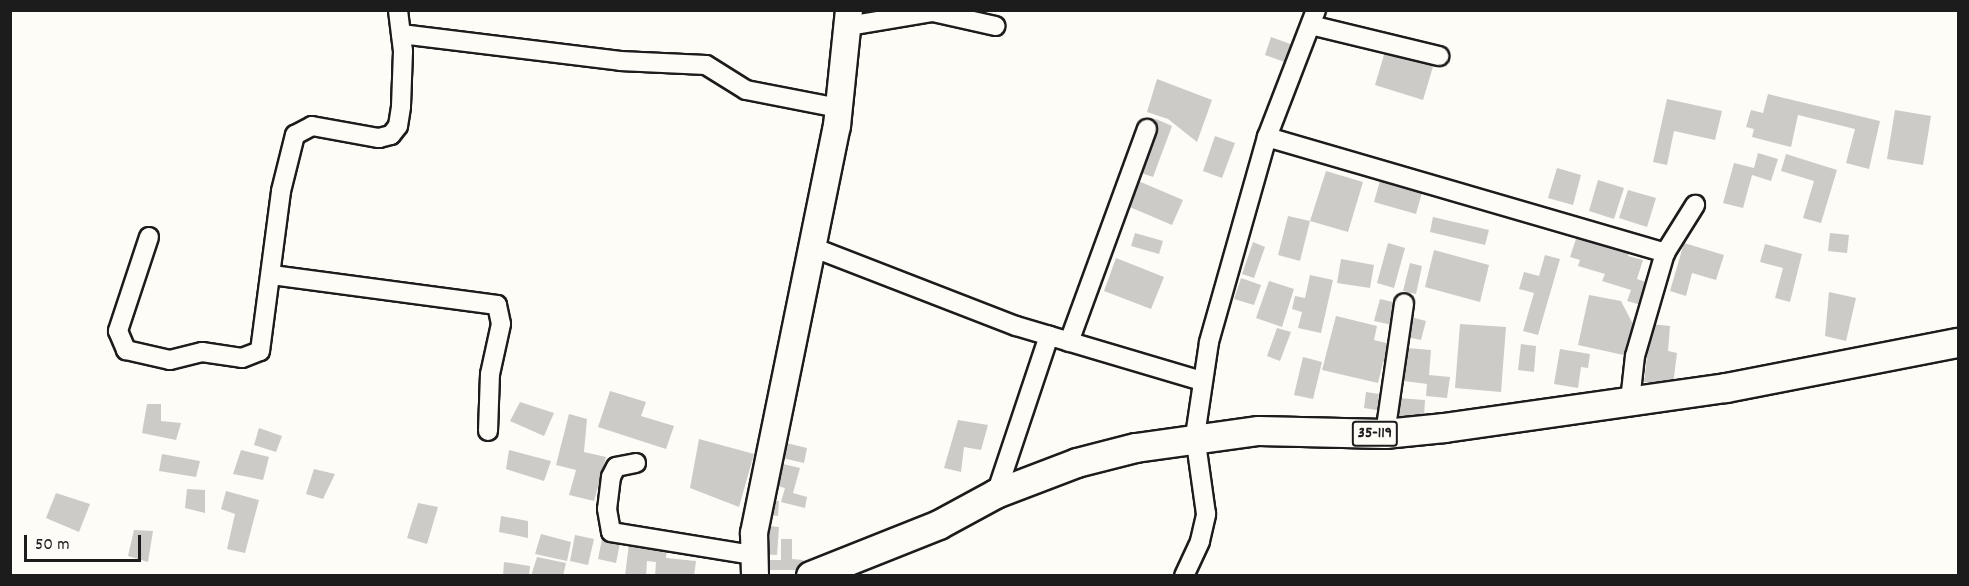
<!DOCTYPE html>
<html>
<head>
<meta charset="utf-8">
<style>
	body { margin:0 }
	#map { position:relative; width:1969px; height:586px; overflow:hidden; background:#fdfcf7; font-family:Dekko,sans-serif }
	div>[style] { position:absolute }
	.building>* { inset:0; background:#cccbc8 }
	.roads { filter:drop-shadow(2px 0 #1c1c1c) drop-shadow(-2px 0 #1c1c1c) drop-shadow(0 2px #1c1c1c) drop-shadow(0 -2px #1c1c1c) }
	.street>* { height:18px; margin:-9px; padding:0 9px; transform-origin:9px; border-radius:9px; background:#fdfcf7 }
	.secondary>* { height:26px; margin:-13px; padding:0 13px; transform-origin:13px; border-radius:13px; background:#fdfcf7 }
	.primary>* { height:28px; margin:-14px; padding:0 14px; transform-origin:14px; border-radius:14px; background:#fdfcf7 }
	span { translate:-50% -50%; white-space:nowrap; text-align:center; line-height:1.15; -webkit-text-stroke:4.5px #fdfcf7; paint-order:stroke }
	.shield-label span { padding:2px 4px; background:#fdfcf7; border:2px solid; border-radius:4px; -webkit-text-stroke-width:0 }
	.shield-label { font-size:16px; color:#1c1c1c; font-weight:700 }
	.frame { position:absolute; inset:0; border:12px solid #1c1c1c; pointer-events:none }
	.scale { position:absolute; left:24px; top:535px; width:117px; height:27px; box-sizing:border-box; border:3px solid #1c1c1c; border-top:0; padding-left:8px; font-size:18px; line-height:21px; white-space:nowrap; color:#1c1c1c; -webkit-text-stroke:4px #fdfcf7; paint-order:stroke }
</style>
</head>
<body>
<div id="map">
	<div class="building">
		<div style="clip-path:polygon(1271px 37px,1296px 46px,1290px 64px,1265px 55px)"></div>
		<div style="clip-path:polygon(1387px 45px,1435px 60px,1423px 100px,1375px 85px)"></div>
		<div style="clip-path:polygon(1157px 79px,1212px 100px,1197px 142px,1168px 119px,1147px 112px)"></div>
		<div style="clip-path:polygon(1768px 94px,1880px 121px,1869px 169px,1846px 163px,1855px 129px,1798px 115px,1791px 147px,1752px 137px,1754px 129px,1746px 127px,1751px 110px,1763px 113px)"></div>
		<div style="clip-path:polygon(1667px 99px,1722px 111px,1715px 140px,1674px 131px,1667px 165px,1653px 162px)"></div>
		<div style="clip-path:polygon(1895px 110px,1931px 116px,1923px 165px,1887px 159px)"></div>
		<div style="clip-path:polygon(1156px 119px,1172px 126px,1153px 177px,1136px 171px)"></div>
		<div style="clip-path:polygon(1215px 136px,1235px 143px,1222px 178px,1203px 171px)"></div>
		<div style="clip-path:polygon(1758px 153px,1778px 159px,1771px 181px,1752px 175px,1743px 208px,1723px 203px,1734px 163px,1754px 168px)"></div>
		<div style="clip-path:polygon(1786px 154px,1837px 170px,1821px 223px,1803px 218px,1814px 181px,1781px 171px)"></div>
		<div style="clip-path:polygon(1557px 168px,1581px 175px,1573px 205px,1548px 198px)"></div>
		<div style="clip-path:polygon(1326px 171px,1363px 182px,1348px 232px,1310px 221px)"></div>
		<div style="clip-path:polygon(1381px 177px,1423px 189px,1416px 214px,1374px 202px)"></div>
		<div style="clip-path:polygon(1136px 180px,1183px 200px,1172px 225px,1125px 205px)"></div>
		<div style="clip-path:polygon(1598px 180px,1624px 188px,1614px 219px,1589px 211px)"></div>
		<div style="clip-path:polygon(1628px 190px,1656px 198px,1647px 227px,1619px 218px)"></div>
		<div style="clip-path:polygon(1288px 216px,1310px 221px,1300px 261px,1278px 255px)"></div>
		<div style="clip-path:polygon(1433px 217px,1489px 230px,1485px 245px,1430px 232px)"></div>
		<div style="clip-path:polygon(1579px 230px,1632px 247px,1628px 256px,1643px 260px,1637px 279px,1652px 284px,1645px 306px,1627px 301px,1631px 290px,1602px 281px,1605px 274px,1578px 266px,1580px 260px,1570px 257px)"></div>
		<div style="clip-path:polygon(1135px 233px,1163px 241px,1159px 254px,1131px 246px)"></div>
		<div style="clip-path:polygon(1830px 233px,1849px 235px,1847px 253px,1828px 251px)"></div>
		<div style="clip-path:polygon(1253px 242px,1265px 247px,1254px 278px,1242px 274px)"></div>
		<div style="clip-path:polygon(1388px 243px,1405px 248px,1394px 288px,1377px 283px)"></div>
		<div style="clip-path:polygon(1684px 243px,1724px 255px,1716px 280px,1692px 273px,1686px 296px,1670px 291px)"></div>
		<div style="clip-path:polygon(1765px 244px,1802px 254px,1790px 302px,1775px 298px,1783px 268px,1760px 262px)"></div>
		<div style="clip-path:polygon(1434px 250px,1489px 265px,1480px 302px,1425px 287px)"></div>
		<div style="clip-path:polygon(1545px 255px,1560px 259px,1538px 335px,1523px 331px,1534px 293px,1519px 289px,1524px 272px,1539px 276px)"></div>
		<div style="clip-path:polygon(1116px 258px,1164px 277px,1151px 309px,1104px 291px)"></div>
		<div style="clip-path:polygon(1341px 259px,1374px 265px,1370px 288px,1337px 283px)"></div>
		<div style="clip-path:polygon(1410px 263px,1422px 266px,1416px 294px,1403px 291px)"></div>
		<div style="clip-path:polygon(1310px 275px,1333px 280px,1321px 333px,1298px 328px,1302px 312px,1292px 309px,1295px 296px,1305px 298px)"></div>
		<div style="clip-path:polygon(1241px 278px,1261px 285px,1254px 305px,1234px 299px)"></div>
		<div style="clip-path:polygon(1269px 281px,1294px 289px,1282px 327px,1256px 318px)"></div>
		<div style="clip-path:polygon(1829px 292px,1856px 298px,1846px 341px,1825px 336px)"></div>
		<div style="clip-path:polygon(1589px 295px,1621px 301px,1635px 328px,1628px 356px,1578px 345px)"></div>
		<div style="clip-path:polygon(1380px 299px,1402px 304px,1397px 326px,1374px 321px)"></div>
		<div style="clip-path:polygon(1336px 316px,1377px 326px,1374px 340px,1395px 345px,1390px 364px,1383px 362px,1378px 383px,1322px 370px)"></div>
		<div style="clip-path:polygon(1407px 316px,1426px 321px,1421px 340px,1403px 336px)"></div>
		<div style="clip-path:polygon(1460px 324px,1506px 327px,1501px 392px,1455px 388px)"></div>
		<div style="clip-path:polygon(1651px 324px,1670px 326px,1668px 351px,1677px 353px,1673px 385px,1644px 382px)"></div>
		<div style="clip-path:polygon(1277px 328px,1291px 332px,1280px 361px,1267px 356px)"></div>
		<div style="clip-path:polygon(1521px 344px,1536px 346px,1534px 372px,1518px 370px)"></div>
		<div style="clip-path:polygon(1407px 348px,1431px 350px,1429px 375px,1450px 377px,1447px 398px,1426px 396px,1427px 384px,1404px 381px)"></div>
		<div style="clip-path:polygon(1560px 349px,1590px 354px,1588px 368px,1581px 367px,1578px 388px,1554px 384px)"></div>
		<div style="clip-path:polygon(1303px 357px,1322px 362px,1313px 399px,1294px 395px)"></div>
		<div style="clip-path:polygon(610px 391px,646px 402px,641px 416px,674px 426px,666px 449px,598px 427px)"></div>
		<div style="clip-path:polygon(1366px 392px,1379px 394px,1377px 410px,1364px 408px)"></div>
		<div style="clip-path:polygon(1398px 398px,1425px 400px,1424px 417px,1397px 416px)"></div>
		<div style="clip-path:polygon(520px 402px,554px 413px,544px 436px,510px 421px)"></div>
		<div style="clip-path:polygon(147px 404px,161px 404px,161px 421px,181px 423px,176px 440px,142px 433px)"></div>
		<div style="clip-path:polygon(569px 414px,587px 419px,584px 452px,606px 457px,594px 501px,569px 495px,576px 470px,556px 465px)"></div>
		<div style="clip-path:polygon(958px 420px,988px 425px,981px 450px,964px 447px,961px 472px,944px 468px)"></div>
		<div style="clip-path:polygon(259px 428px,282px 436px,276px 452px,254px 445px)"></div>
		<div style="clip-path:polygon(699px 439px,754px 454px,739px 507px,690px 488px)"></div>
		<div style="clip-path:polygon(782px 442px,807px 448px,804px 463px,778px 457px)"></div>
		<div style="clip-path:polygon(241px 450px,269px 457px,263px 480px,233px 474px)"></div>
		<div style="clip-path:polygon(509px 450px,551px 461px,544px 481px,506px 469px)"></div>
		<div style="clip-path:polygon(162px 454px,200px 461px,196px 477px,159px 471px)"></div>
		<div style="clip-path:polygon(783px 464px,800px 468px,793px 493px,807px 497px,805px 508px,781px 502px,785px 488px,777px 486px)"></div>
		<div style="clip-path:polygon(314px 469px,335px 474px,323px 499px,306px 494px)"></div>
		<div style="clip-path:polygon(187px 489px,205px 490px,205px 513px,185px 508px)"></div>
		<div style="clip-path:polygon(226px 491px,259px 500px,245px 553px,227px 549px,235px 514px,221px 509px)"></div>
		<div style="clip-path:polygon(56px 493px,90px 504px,79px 532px,46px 518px)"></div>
		<div style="clip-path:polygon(765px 501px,779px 501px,778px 516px,770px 515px,769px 526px,779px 527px,777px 555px,756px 554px)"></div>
		<div style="clip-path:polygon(418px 503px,438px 507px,427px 544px,407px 538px)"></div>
		<div style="clip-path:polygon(501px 516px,528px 521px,528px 538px,499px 532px)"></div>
		<div style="clip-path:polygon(134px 530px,153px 531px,148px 562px,128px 556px)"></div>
		<div style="clip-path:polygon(541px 534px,571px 542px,567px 561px,535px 554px)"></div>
		<div style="clip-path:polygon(575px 535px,594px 539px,588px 565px,570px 561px)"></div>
		<div style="clip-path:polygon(602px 539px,620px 543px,616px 563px,598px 559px)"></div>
		<div style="clip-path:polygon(781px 539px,792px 539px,792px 559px,803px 560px,803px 570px,762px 570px,762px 560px,781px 560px)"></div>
		<div style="clip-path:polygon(629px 543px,667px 547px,666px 558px,696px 561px,694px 576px,655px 576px,656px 562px,647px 561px,646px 576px,625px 576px)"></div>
		<div style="clip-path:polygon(537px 557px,566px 563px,563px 576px,531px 576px)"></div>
		<div style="clip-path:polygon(504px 562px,530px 566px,529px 576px,503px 576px)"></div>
	</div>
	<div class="roads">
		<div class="street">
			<div style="left:1311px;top:25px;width:132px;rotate:13.6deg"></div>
			<div style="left:848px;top:26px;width:86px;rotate:-9.4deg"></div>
			<div style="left:933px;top:12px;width:64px;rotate:12.7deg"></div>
			<div style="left:401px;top:34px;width:221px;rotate:7deg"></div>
			<div style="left:620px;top:61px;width:86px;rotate:2.7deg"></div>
			<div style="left:706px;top:65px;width:47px;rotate:32deg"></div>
			<div style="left:746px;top:90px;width:95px;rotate:11deg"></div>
			<div style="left:1267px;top:137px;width:415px;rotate:16.2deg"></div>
			<div style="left:149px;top:237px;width:99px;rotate:108.3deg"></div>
			<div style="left:118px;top:331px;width:21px;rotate:67deg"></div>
			<div style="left:126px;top:350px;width:45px;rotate:12.8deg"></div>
			<div style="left:170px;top:360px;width:33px;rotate:-14deg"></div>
			<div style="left:202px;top:352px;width:40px;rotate:8.5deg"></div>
			<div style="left:242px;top:358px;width:19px;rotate:-21deg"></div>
			<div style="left:260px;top:351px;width:161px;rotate:-82.5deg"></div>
			<div style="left:281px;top:191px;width:58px;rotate:-76deg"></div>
			<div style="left:295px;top:135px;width:19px;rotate:-28deg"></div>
			<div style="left:312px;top:126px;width:68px;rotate:10.2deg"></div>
			<div style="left:379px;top:138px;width:12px;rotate:-14deg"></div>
			<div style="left:391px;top:135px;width:11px;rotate:-52deg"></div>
			<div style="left:398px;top:126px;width:20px;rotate:-81deg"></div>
			<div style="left:401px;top:106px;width:55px;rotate:-87.9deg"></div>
			<div style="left:403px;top:51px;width:41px;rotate:-97deg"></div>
			<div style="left:812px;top:247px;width:219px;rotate:21.2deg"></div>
			<div style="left:1016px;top:326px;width:194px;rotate:16.5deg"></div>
			<div style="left:272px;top:275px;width:227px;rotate:7.6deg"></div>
			<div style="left:497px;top:305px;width:19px;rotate:78deg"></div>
			<div style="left:501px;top:324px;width:51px;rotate:102.4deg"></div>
			<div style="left:490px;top:374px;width:57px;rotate:92deg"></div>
			<div style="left:1069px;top:342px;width:227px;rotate:-69.9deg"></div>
			<div style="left:1630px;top:401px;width:45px;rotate:-83.7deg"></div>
			<div style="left:1635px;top:356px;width:107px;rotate:-73.8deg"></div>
			<div style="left:1665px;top:253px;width:57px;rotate:-58deg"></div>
			<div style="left:1385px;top:434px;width:132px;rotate:-81.7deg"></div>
			<div style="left:636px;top:463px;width:20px;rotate:169deg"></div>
			<div style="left:616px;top:467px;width:11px;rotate:117deg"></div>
			<div style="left:611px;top:477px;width:32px;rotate:97deg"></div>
			<div style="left:607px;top:509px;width:23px;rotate:80deg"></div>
			<div style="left:611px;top:532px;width:144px;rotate:9.2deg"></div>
			<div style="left:996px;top:494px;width:167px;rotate:-71.5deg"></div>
			<div style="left:1184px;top:576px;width:38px;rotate:-65deg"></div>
			<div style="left:1200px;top:541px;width:28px;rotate:-77deg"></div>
			<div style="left:1206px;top:514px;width:79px;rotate:-98deg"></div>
			<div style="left:1195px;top:436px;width:95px;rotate:-81.5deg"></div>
			<div style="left:1209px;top:342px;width:213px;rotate:-74.2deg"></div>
			<div style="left:1267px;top:137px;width:136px;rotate:-68.9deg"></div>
		</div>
		<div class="secondary">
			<div style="left:755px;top:576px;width:43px;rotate:-91.3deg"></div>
			<div style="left:754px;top:533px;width:415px;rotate:-78.5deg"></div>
			<div style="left:837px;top:126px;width:117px;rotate:-84.1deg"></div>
		</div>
		<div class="primary">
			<div style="left:811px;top:576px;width:138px;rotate:-21.7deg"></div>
			<div style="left:939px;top:525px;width:65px;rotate:-28.5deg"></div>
			<div style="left:996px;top:494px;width:87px;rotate:-20.9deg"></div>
			<div style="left:1077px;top:463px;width:61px;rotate:-14.3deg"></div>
			<div style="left:1136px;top:448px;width:124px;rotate:-7.9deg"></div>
			<div style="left:1259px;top:431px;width:126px;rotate:1.4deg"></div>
			<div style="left:1385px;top:434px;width:60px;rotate:-5.7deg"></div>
			<div style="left:1445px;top:428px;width:284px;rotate:-8.1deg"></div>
			<div style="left:1726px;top:388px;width:236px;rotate:-11deg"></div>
		</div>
	</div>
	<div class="shield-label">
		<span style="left:1375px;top:434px">35-119</span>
	</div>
	<div class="frame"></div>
	<div class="scale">50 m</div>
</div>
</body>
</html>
